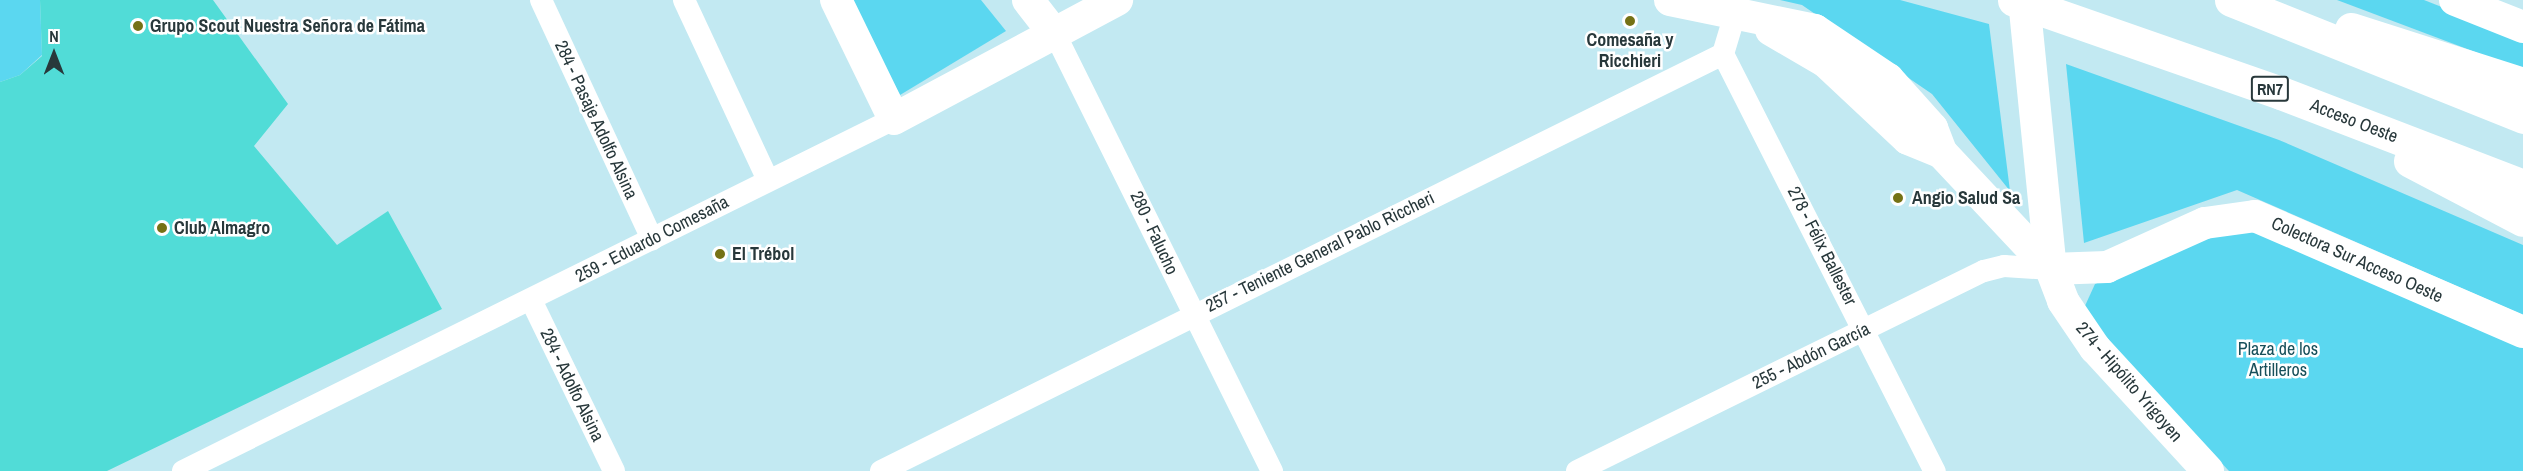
<!DOCTYPE html>
<html>
<head>
<meta charset="utf-8">
<style>
	body { margin:0 }
	#map { position:relative; width:2523px; height:471px; overflow:hidden; background:#c2e9f2; font-family:"Archivo Narrow",sans-serif }
	div>[style] { position:absolute }
	.green>* { inset:0; background:#5bd7f0 }
	.building>* { inset:0; background:#51dcd7 }
	.street>* { height:22px; margin:-11px; padding:0 11px; transform-origin:11px; border-radius:11px; background:#fff }
	.secondary>* { height:32px; margin:-16px; padding:0 16px; transform-origin:16px; border-radius:16px; background:#fff }
	.highway>* { height:33px; margin:-16.5px; padding:0 16.5px; transform-origin:16.5px; border-radius:16.5px; background:#fff }
	.dots>* { width:16px; height:16px; translate:-50% -50%; box-sizing:border-box; border:3px solid #fff; border-radius:50% }
	span { translate:-50% -50%; white-space:nowrap; text-align:center; line-height:1.15; -webkit-text-stroke:5px #fff; paint-order:stroke }
	.shield-label span { padding:2px 4px; background:#fff; border:2px solid; border-radius:4px; -webkit-text-stroke-width:0 }
	.shield-label { font-size:16px; color:#28383b; font-weight:700 }
	.poi-label { font-size:18px; color:#28383b; font-weight:700 }
	.left { translate:0 -50%; text-align:left }
	.street-label { font-size:18px; color:#28383b }
	.park-label { font-size:18px; color:#18505b }
	.north { position:absolute; left:24px; top:24px; width:60px; height:60px; -webkit-text-stroke:4px #fff; paint-order:stroke; rotate:0deg; font-size:16px; font-weight:700; line-height:24px; text-align:center; color:#28383b }
	.north::after { content:''; display:block; margin:auto; width:21px; height:27px; background:#28383b; clip-path:polygon(50% 0,100% 100%,50% 72%,0 100%) }
</style>
</head>
<body>
<div id="map">
	<div class="green">
		<div style="clip-path:polygon(0 0,40px 0,42px 55px,20px 75px,0 82px)"></div>
		<div style="clip-path:polygon(845px 0,981px 0,1006px 31px,900px 95px)"></div>
		<div style="clip-path:polygon(1780px 0,1900px 0,1989px 24px,2010px 191px,1932px 94px,1802px 5px)"></div>
		<div style="clip-path:polygon(2337px 0,2424px 0,2523px 39px,2523px 70px)"></div>
		<div style="clip-path:polygon(2066px 64px,2279px 140px,2523px 245px,2523px 315px,2237px 190px,2084px 243px)"></div>
		<div style="clip-path:polygon(2242px 225px,2523px 346px,2523px 471px,2229px 471px,2087px 320px,2084px 308px,2095px 284px,2220px 228px)"></div>
	</div>
	<div class="building">
		<div style="clip-path:polygon(40px 0,213px 0,288px 104px,254px 146px,337px 245px,388px 211px,442px 309px,107px 471px,0 471px,0 82px,20px 75px,42px 56px)"></div>
	</div>
	<div class="street">
		<div style="left:541px;top:0;width:264px;rotate:65.1deg"></div>
		<div style="left:684px;top:0;width:199px;rotate:65deg"></div>
		<div style="left:1056px;top:36px;width:486px;rotate:63.6deg"></div>
		<div style="left:1723px;top:54px;width:468px;rotate:63.1deg"></div>
		<div style="left:531px;top:300px;width:190px;rotate:64.1deg"></div>
		<div style="left:183px;top:471px;width:793px;rotate:-26.34deg"></div>
		<div style="left:881px;top:471px;width:940px;rotate:-26.35deg"></div>
		<div style="left:1723px;top:54px;width:42px;rotate:-73.3deg"></div>
		<div style="left:1577px;top:471px;width:453px;rotate:-26.2deg"></div>
		<div style="left:1984px;top:271px;width:21px;rotate:-14deg"></div>
		<div style="left:2004px;top:266px;width:47px;rotate:3.7deg"></div>
	</div>
	<div class="secondary">
		<div style="left:836px;top:0;width:132px;rotate:64deg"></div>
		<div style="left:894px;top:119px;width:253px;rotate:-28.1deg"></div>
		<div style="left:1028px;top:0;width:46px;rotate:52.1deg"></div>
		<div style="left:1670px;top:0;width:148px;rotate:11.7deg"></div>
		<div style="left:1815px;top:30px;width:88px;rotate:33.9deg"></div>
		<div style="left:1888px;top:79px;width:66px;rotate:48.1deg"></div>
		<div style="left:1932px;top:128px;width:26px;rotate:69deg"></div>
		<div style="left:1941px;top:152px;width:161px;rotate:46.8deg"></div>
		<div style="left:2051px;top:269px;width:34px;rotate:69deg"></div>
		<div style="left:2063px;top:301px;width:57px;rotate:55.8deg"></div>
		<div style="left:2095px;top:348px;width:167px;rotate:47.4deg"></div>
		<div style="left:2024px;top:0;width:270px;rotate:84.3deg"></div>
		<div style="left:2455px;top:0;width:73px;rotate:21.7deg"></div>
		<div style="left:1771px;top:30px;width:64px;rotate:30.2deg"></div>
		<div style="left:1826px;top:62px;width:112px;rotate:43.2deg"></div>
		<div style="left:1908px;top:139px;width:35px;rotate:22deg"></div>
		<div style="left:2051px;top:269px;width:56px;rotate:-2deg"></div>
		<div style="left:2107px;top:267px;width:107px;rotate:-24.2deg"></div>
		<div style="left:2205px;top:223px;width:50px;rotate:-8deg"></div>
		<div style="left:2255px;top:216px;width:292px;rotate:23.4deg"></div>
	</div>
	<div class="highway">
		<div style="left:2014px;top:0;width:283px;rotate:19.2deg"></div>
		<div style="left:2281px;top:93px;width:259px;rotate:21deg"></div>
		<div style="left:2231px;top:0;width:315px;rotate:21.8deg"></div>
		<div style="left:2351px;top:29px;width:181px;rotate:17.7deg"></div>
		<div style="left:2410px;top:161px;width:127px;rotate:27.6deg"></div>
	</div>
	<div class="dots">
		<div style="left:1630px;top:21px;background:#757215"></div>
		<div style="left:138px;top:26px;background:#757215"></div>
		<div style="left:1898px;top:198px;background:#757215"></div>
		<div style="left:162px;top:228px;background:#757215"></div>
		<div style="left:720px;top:254px;background:#757215"></div>
	</div>
	<div class="shield-label">
		<span style="left:2270px;top:89px">RN7</span>
	</div>
	<div class="poi-label">
		<span class="left" style="left:150px;top:26px">Grupo Scout Nuestra Señora de Fátima</span>
		<span style="left:1630px;top:51px">Comesaña y<br>Ricchieri</span>
		<span class="left" style="left:1912px;top:198px">Angio Salud Sa</span>
		<span class="left" style="left:174px;top:228px">Club Almagro</span>
		<span class="left" style="left:732px;top:254px">El Trébol</span>
	</div>
	<div class="street-label">
		<span style="left:596px;top:120px;rotate:65deg">284 - Pasaje Adolfo Alsina</span>
		<span style="left:2354px;top:121px;rotate:21deg">Acceso Oeste</span>
		<span style="left:1154px;top:233px;rotate:65deg">280 - Falucho</span>
		<span style="left:652px;top:239px;rotate:-27deg">259 - Eduardo Comesaña</span>
		<span style="left:1822px;top:246px;rotate:63deg">278 - Félix Ballester</span>
		<span style="left:1320px;top:252px;rotate:-26deg">257 - Teniente General Pablo Riccheri</span>
		<span style="left:2357px;top:260px;rotate:24deg">Colectora Sur Acceso Oeste</span>
		<span style="left:1811px;top:356px;rotate:-26deg">255 - Abdón García</span>
		<span style="left:2129px;top:382px;rotate:49deg">274 - Hipólito Yrigoyen</span>
		<span style="left:572px;top:385px;rotate:64deg">284 - Adolfo Alsina</span>
	</div>
	<div class="park-label">
		<span style="left:2278px;top:360px">Plaza de los<br>Artilleros</span>
	</div>
	<div class="north">N</div>
</div>
</body>
</html>
